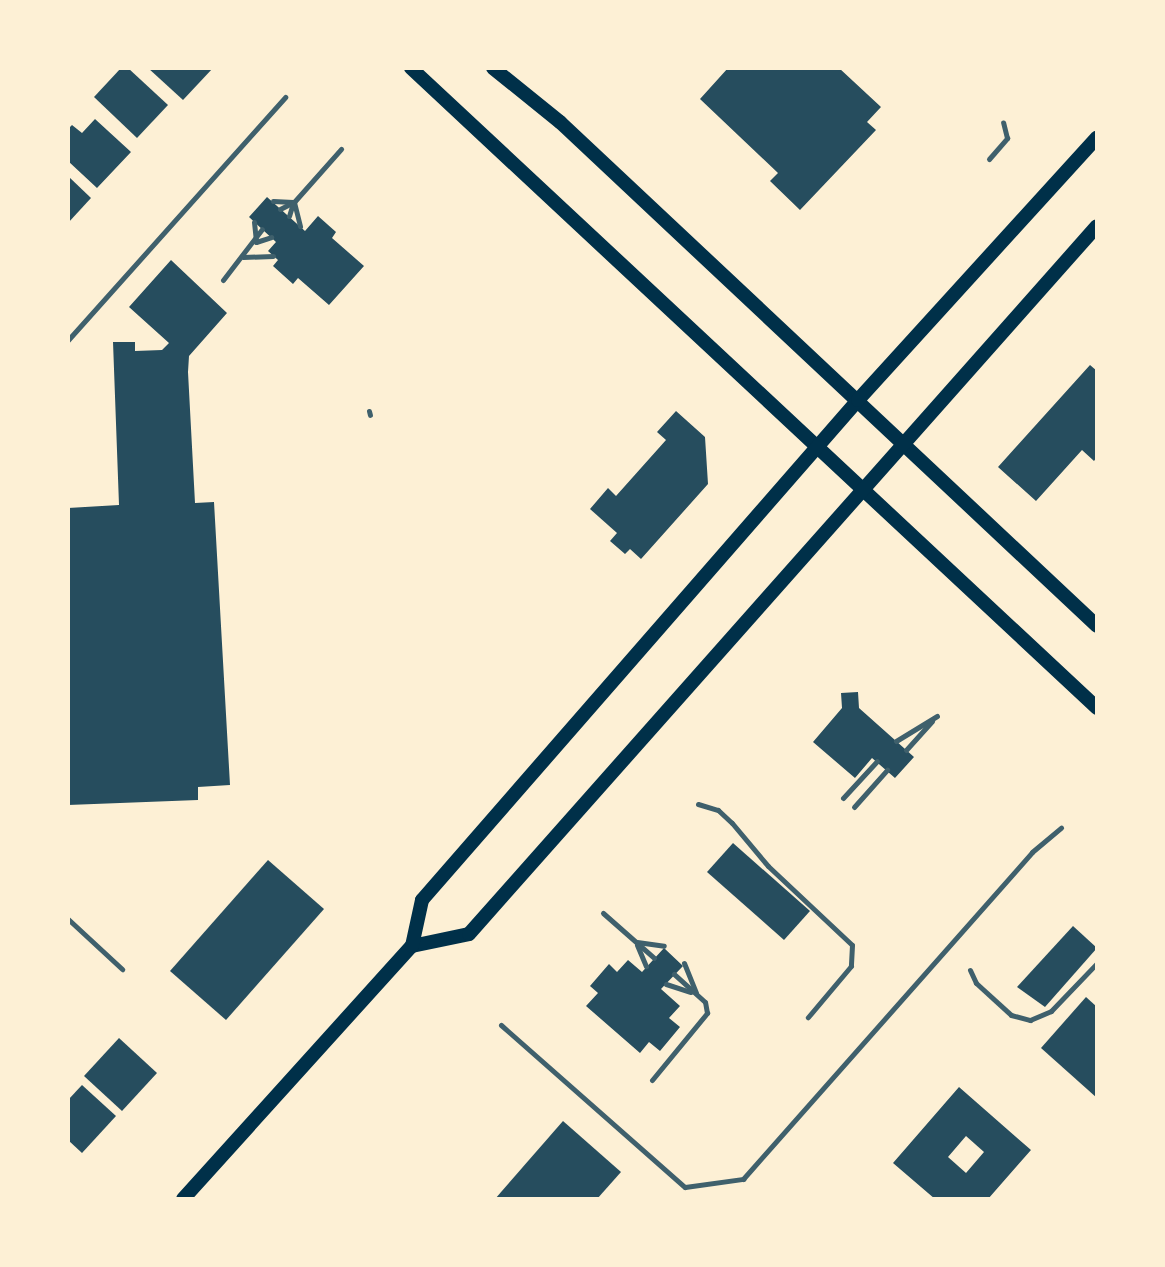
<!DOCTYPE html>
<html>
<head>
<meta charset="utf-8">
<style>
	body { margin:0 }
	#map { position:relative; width:1165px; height:1267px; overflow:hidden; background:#fdf0d5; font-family:"Open Sans",sans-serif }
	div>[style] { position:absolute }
	.building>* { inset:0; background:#264d5e }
	.service>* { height:5px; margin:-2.5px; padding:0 2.5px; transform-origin:2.5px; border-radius:2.5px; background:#3f606c }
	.secondary>* { height:14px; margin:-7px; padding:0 7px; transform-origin:7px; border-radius:7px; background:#003049 }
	span { translate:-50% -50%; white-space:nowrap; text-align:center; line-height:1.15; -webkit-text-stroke:8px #fdf0d5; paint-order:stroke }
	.frame { position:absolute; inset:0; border:70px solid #fdf0d5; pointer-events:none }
</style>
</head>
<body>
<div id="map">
	<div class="building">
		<div style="clip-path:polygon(121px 68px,128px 68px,168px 105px,137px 138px,94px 97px)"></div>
		<div style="clip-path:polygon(148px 68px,213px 68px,183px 100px)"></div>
		<div style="clip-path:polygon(728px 68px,839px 68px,881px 107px,867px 122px,876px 130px,800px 210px,770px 181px,778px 173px,700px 99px)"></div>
		<div style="clip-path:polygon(95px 119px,131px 152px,97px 188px,68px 161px,68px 129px,72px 125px,82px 133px)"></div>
		<div style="clip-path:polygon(68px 176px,91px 198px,68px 223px)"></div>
		<div style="clip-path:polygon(267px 197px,305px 231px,318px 216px,336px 232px,332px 238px,364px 266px,329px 305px,298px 278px,293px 284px,273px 266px,278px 260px,268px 251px,276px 242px,249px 217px)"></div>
		<div style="clip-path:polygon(171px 260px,227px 313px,189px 356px,188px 372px,195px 503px,214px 502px,230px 785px,198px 787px,198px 800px,68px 805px,68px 508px,119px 505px,113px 342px,135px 342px,135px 351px,162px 350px,169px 343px,129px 307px)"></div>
		<div style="clip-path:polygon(1090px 365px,1097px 371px,1097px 457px,1094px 461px,1082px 450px,1036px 501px,998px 467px)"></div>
		<div style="clip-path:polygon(676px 411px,705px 437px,708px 484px,641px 559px,630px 549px,625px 554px,610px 541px,617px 533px,590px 509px,608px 488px,616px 496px,666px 440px,657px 432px)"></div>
		<div style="clip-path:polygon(858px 692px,859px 708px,914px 757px,895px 778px,872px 758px,855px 778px,813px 742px,842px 708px,841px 693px)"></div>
		<div style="clip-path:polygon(733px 843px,810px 911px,784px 940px,707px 872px)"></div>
		<div style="clip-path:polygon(268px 860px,324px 909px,226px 1020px,170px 971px)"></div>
		<div style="clip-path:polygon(1073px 926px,1097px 948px,1045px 1007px,1017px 987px)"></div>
		<div style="clip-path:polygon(664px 948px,683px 966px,661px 989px,680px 1006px,669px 1018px,680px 1027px,660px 1051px,649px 1042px,640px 1053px,586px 1006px,598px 993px,590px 986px,609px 964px,617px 972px,628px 960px,642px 972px)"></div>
		<div style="clip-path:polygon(1086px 997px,1097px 1007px,1097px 1098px,1041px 1048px)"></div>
		<div style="clip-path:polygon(119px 1038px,157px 1073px,122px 1111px,84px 1076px)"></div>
		<div style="clip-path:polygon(82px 1085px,116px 1116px,82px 1153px,68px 1140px,68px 1100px)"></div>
		<div style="clip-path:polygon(evenodd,959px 1087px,1031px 1150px,988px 1199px,935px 1199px,893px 1163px,959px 1087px,966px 1136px,984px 1152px,966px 1173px,948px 1157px,966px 1136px)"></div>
		<div style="clip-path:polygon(563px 1121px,621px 1172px,597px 1199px,495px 1199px)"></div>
	</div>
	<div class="service">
		<div style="left:989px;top:159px;width:28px;rotate:-49deg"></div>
		<div style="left:1007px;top:138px;width:16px;rotate:-104deg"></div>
		<div style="left:273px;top:201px;width:20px;rotate:3deg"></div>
		<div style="left:294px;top:202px;width:25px;rotate:76deg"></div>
		<div style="left:280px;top:209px;width:16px;rotate:-27deg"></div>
		<div style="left:294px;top:202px;width:71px;rotate:-48.4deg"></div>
		<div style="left:289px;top:216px;width:14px;rotate:-73deg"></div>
		<div style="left:254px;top:222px;width:20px;rotate:84deg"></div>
		<div style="left:256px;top:242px;width:16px;rotate:-18deg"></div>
		<div style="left:243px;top:257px;width:30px;rotate:-2deg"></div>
		<div style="left:223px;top:280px;width:64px;rotate:-52.6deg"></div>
		<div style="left:68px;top:340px;width:326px;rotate:-48.2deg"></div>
		<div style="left:369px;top:411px;width:4px;rotate:76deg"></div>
		<div style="left:896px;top:741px;width:48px;rotate:-31.4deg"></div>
		<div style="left:906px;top:750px;width:39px;rotate:-48deg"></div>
		<div style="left:843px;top:798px;width:50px;rotate:-47.4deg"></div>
		<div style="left:698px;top:804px;width:21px;rotate:17deg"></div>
		<div style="left:718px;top:810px;width:19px;rotate:43deg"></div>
		<div style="left:732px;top:823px;width:56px;rotate:50.1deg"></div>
		<div style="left:768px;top:866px;width:115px;rotate:43.2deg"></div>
		<div style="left:852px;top:945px;width:21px;rotate:93deg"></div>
		<div style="left:851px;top:966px;width:67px;rotate:130.1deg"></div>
		<div style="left:854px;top:807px;width:50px;rotate:-48.3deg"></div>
		<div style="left:603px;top:913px;width:68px;rotate:41.4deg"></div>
		<div style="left:68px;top:919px;width:74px;rotate:42.8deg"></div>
		<div style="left:637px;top:942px;width:27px;rotate:8deg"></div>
		<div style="left:637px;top:945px;width:23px;rotate:67deg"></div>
		<div style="left:684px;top:963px;width:32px;rotate:68deg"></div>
		<div style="left:970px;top:970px;width:14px;rotate:65deg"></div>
		<div style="left:976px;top:983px;width:47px;rotate:42.4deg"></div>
		<div style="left:1011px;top:1015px;width:20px;rotate:15deg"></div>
		<div style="left:1030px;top:1020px;width:23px;rotate:-23deg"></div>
		<div style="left:1051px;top:1011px;width:66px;rotate:-46.2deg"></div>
		<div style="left:666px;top:984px;width:26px;rotate:18deg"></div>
		<div style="left:501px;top:1025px;width:245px;rotate:41.4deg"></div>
		<div style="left:685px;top:1187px;width:59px;rotate:-7.9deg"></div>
		<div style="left:743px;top:1179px;width:436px;rotate:-48.5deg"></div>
		<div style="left:1032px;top:852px;width:38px;rotate:-40deg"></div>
		<div style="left:652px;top:1080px;width:87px;rotate:-50.6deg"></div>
		<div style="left:707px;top:1013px;width:11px;rotate:-100deg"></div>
		<div style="left:705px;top:1002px;width:42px;rotate:-137.9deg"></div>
	</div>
	<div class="secondary">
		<div style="left:411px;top:68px;width:938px;rotate:43.01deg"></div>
		<div style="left:493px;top:68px;width:86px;rotate:38.9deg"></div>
		<div style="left:560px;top:122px;width:736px;rotate:43.18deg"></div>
		<div style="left:412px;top:946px;width:58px;rotate:-11.9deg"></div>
		<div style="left:469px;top:934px;width:946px;rotate:-48.43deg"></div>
		<div style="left:183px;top:1199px;width:341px;rotate:-47.9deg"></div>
		<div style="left:412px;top:946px;width:47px;rotate:-77.7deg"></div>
		<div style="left:422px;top:900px;width:663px;rotate:-48.91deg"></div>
		<div style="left:858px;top:400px;width:355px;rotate:-47.7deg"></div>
	</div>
	<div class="frame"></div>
</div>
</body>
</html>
